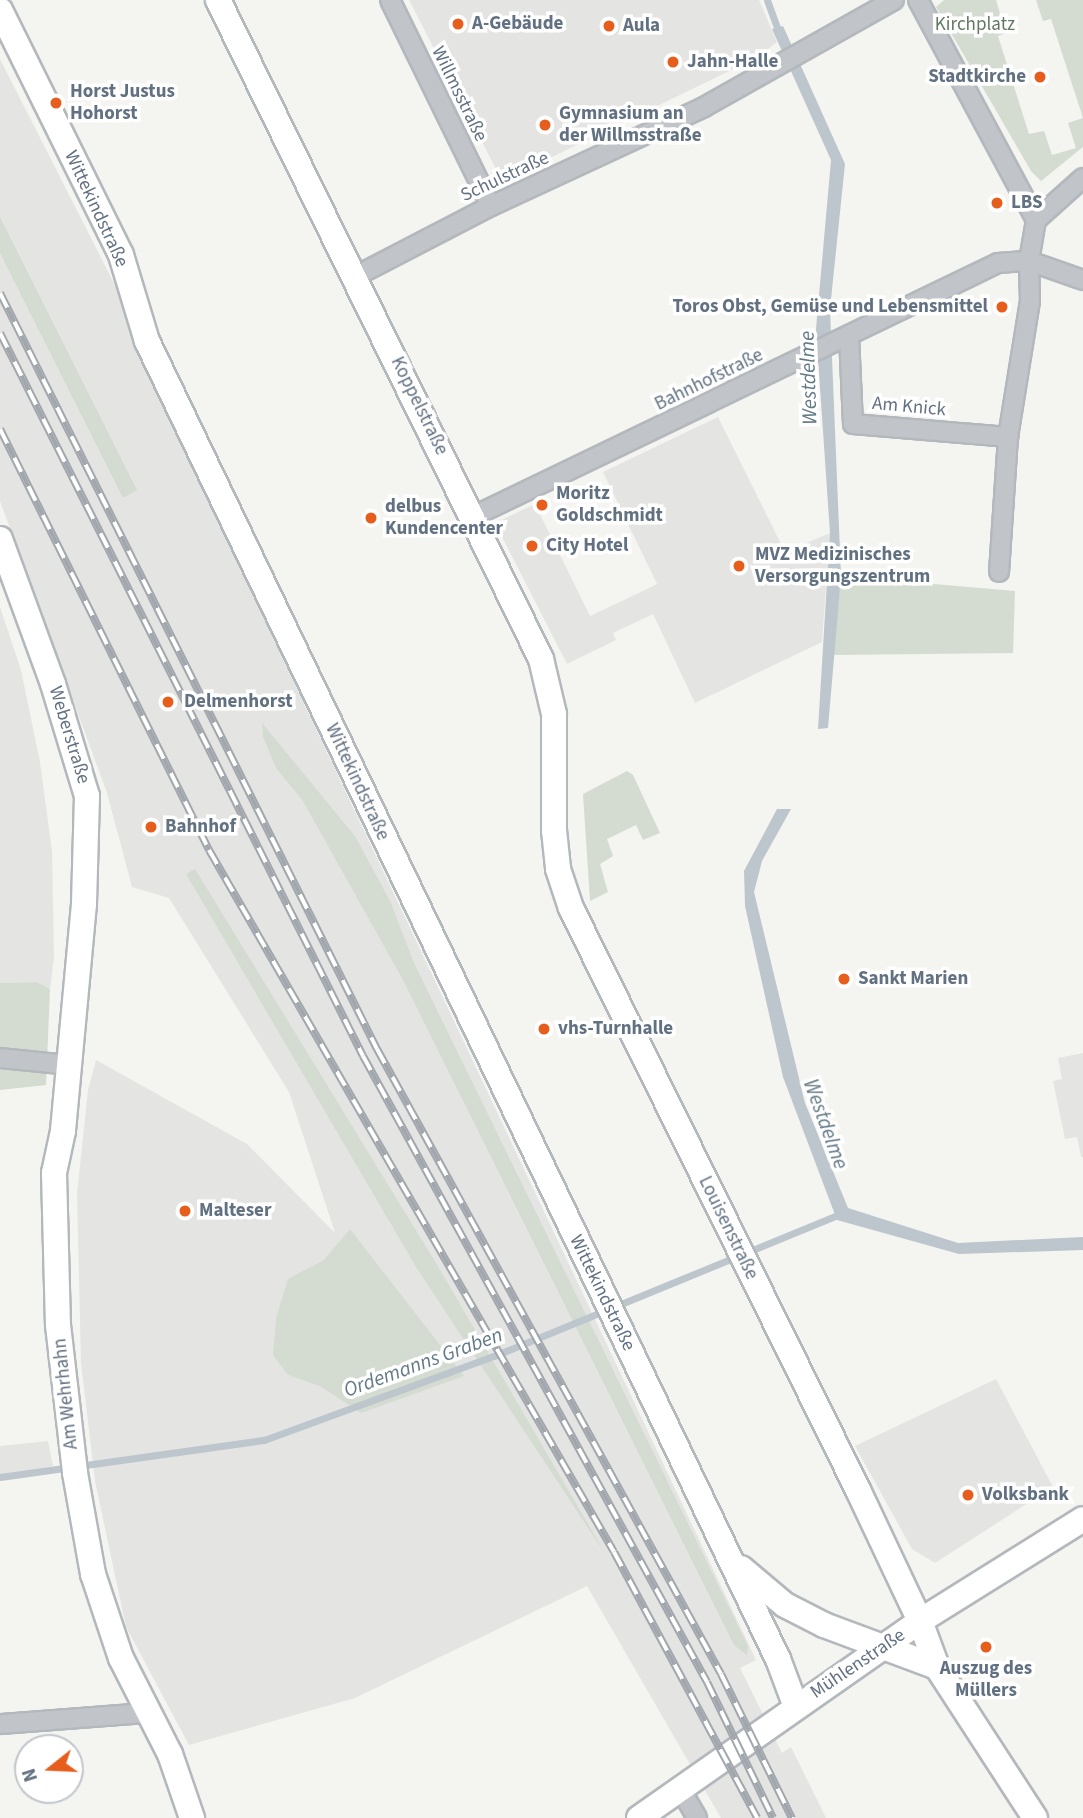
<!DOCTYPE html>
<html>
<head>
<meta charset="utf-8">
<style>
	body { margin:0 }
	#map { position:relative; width:1083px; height:1818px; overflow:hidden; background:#f4f4f0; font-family:"Source Sans 3",sans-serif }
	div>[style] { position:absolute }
	.built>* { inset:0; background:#e4e5e3 }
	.green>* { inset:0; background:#d4dbd1 }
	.water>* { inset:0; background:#bcc6cc }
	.stream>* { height:7px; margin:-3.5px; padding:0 3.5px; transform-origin:3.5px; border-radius:3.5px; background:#bcc6cc }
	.roads { filter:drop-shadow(2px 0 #b3b8bd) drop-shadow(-2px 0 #b3b8bd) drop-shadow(0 2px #b3b8bd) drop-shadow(0 -2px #b3b8bd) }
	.street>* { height:18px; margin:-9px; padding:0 9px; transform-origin:9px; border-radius:9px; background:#c1c4c8 }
	.secondary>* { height:24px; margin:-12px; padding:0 12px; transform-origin:12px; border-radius:12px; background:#fff }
	.rail>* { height:8px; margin-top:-4px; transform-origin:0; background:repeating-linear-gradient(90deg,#fff 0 16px,#a1a7ad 0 32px); box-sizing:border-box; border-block:2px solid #a1a7ad }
	.dots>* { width:19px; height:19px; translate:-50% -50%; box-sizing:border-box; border:4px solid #fff; border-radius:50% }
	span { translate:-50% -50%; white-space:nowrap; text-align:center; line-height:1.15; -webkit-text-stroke:7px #fff; paint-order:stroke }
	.poi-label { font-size:19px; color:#627182; font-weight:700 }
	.left { translate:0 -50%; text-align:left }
	.right { translate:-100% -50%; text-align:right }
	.park-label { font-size:19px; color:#647961 }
	.street-label { font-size:19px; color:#627182 }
	.water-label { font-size:21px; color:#637a86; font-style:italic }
	.north { position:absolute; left:14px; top:1734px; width:70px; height:70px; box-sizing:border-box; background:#fff; border:2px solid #c0c6cd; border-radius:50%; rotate:252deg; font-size:19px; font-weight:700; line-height:28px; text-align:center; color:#627182 }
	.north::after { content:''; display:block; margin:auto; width:24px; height:32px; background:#e75d1c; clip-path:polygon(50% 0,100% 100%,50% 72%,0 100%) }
</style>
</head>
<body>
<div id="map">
	<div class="built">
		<div style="clip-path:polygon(409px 0,759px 0,777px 42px,756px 58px,513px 176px,496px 169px)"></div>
		<div style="clip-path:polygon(0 59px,120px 295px,169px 418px,756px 1660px,740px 1668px,782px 1753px,791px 1747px,826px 1818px,721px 1818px,587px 1586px,355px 1698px,189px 1745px,126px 1627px,95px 1481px,81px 1363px,77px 1194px,88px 1090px,96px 1060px,247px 1144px,335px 1233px,289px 1092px,169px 898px,132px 887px,107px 793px,0 501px)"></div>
		<div style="clip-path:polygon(718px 417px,785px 552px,830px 533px,822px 642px,695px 703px,653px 614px,613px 633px,616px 640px,567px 664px,495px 523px,535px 504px,590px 616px,643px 591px,657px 584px,603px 472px)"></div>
		<div style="clip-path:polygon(0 607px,21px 670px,40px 762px,52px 851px,54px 957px,50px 989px,37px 982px,0 983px)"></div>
		<div style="clip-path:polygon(1083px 1053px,1083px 1157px,1081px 1157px,1077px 1137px,1065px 1139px,1053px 1081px,1062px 1079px,1058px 1058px)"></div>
		<div style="clip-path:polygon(996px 1379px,1053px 1487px,935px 1563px,912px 1549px,855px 1446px)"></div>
		<div style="clip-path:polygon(48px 1441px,53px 1466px,0 1477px,0 1446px)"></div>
	</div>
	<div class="green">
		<div style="clip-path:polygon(944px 0,996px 0,1006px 33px,998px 36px,1029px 134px,1044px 131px,1052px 155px,1076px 148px,1068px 123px,1083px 118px,1051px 19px,1043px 21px,1036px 0,1083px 0,1083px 147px,1041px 181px,1031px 171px,936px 7px)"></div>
		<div style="clip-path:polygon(0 217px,137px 490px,123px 498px,0 253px)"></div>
		<div style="clip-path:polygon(841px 576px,1015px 591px,1013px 653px,833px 655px)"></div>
		<div style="clip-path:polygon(262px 723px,355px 836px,390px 901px,414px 963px,748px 1646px,747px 1655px,734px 1645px,404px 982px,303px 801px,276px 768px,263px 737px)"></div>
		<div style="clip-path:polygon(627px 771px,633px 775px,660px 833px,643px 840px,636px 825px,607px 839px,613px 856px,600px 864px,608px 892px,590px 901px,583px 794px)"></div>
		<div style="clip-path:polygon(195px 869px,439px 1268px,606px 1555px,416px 1267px,186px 874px)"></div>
		<div style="clip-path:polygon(37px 982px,50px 989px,46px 1085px,0 1090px,0 983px)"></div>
		<div style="clip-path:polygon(350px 1229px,464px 1376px,361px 1413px,320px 1386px,288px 1375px,273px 1355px,276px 1318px,288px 1279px,324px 1260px)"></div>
	</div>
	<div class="water">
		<div style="clip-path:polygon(783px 26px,845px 164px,830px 309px,841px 576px,828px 728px,818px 729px,830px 533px,816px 329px,831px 160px,772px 29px)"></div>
		<div style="clip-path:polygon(777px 809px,791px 809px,762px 861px,754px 892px,805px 1103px,848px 1208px,958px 1243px,1083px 1237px,1083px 1250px,959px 1254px,837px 1220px,783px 1077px,745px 906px,744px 871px)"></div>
	</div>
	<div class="stream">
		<div style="left:767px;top:0;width:38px;rotate:70deg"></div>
		<div style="left:0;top:1477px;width:267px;rotate:-8deg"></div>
		<div style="left:264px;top:1440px;width:245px;rotate:-20.1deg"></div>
		<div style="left:494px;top:1356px;width:374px;rotate:-22.3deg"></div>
	</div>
	<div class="roads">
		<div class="street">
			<div style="left:390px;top:0;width:229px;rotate:63.9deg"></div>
			<div style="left:918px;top:0;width:250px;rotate:61.8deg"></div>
			<div style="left:1036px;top:220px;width:42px;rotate:99.7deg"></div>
			<div style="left:1029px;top:261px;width:40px;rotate:88.6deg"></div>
			<div style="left:1030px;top:301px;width:138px;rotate:99.2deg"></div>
			<div style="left:1008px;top:437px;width:135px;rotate:93.8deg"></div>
			<div style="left:1036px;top:220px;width:63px;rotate:-41.8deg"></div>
			<div style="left:356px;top:276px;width:152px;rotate:-27.4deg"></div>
			<div style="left:491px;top:206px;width:235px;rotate:-24.9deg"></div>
			<div style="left:704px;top:107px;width:218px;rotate:-29.4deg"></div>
			<div style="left:849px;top:336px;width:88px;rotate:87.4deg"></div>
			<div style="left:853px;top:424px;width:156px;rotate:4.8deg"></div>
			<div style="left:472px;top:517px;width:584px;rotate:-25.78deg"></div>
			<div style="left:998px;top:263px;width:31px;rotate:-4deg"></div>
			<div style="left:1029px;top:261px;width:57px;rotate:19.4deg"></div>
			<div style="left:0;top:1058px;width:69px;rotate:5.8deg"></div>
			<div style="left:0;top:1724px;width:147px;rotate:-4.3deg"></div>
			<div style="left:681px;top:1790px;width:32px;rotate:60deg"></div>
		</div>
		<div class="secondary">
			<div style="left:218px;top:0;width:734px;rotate:63.89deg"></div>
			<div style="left:541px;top:659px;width:57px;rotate:76.7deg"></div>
			<div style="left:554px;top:714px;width:116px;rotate:90deg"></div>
			<div style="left:554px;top:830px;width:39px;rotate:84deg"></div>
			<div style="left:558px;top:869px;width:41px;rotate:71.6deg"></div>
			<div style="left:571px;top:908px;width:649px;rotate:63.75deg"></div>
			<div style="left:858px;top:1490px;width:145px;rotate:64.7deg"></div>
			<div style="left:920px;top:1621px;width:49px;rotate:69.7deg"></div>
			<div style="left:937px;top:1667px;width:180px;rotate:57deg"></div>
			<div style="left:0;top:10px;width:273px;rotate:63.7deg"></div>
			<div style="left:121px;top:255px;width:90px;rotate:73.2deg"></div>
			<div style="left:147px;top:341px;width:1461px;rotate:64.42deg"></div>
			<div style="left:778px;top:1659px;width:51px;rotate:69.4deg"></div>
			<div style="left:0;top:539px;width:154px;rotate:69.9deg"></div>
			<div style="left:53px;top:684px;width:117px;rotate:73.1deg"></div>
			<div style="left:87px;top:796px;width:108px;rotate:91.6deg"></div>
			<div style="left:84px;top:904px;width:228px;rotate:95.3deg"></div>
			<div style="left:63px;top:1131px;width:43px;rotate:102.1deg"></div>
			<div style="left:54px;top:1173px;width:152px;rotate:88.5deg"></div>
			<div style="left:58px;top:1325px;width:149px;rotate:83.4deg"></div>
			<div style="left:75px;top:1473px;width:103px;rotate:79.9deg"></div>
			<div style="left:93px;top:1574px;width:89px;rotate:71.6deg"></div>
			<div style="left:121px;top:1658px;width:108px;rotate:63deg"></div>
			<div style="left:170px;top:1754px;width:68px;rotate:71deg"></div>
			<div style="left:741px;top:1568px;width:57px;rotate:40.1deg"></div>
			<div style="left:785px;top:1605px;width:44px;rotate:27.1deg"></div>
			<div style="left:824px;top:1625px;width:121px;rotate:20.4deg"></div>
			<div style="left:639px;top:1818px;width:343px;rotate:-35deg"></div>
			<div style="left:920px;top:1621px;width:192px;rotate:-32deg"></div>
		</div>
	</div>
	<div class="rail">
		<div style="left:0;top:293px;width:845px;rotate:63.5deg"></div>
		<div style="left:377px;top:1049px;width:713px;rotate:61.17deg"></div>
		<div style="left:721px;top:1674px;width:161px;rotate:63.8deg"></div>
		<div style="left:0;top:333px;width:809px;rotate:63.34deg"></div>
		<div style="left:363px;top:1056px;width:714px;rotate:61.21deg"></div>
		<div style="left:707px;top:1682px;width:151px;rotate:64.1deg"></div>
		<div style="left:0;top:429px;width:470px;rotate:63.6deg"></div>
		<div style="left:209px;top:850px;width:810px;rotate:60.02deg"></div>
		<div style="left:614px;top:1552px;width:302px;rotate:61.7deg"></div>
	</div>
	<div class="dots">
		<div style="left:458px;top:24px;background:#e75d1c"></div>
		<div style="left:609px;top:26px;background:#e75d1c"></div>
		<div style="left:673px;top:62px;background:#e75d1c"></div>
		<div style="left:1040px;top:77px;background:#e75d1c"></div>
		<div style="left:56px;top:103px;background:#e75d1c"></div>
		<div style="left:545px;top:125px;background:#e75d1c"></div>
		<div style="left:997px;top:203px;background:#e75d1c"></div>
		<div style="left:1002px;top:307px;background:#e75d1c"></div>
		<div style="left:542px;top:505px;background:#e75d1c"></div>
		<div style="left:371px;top:518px;background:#e75d1c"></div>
		<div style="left:532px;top:546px;background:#e75d1c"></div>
		<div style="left:739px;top:566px;background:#e75d1c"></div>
		<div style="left:168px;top:702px;background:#e75d1c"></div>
		<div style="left:151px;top:827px;background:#e75d1c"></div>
		<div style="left:844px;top:979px;background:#e75d1c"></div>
		<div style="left:544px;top:1029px;background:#e75d1c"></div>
		<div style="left:185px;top:1211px;background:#e75d1c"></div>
		<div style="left:968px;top:1495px;background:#e75d1c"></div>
		<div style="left:986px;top:1647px;background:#e75d1c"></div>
	</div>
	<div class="poi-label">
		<span class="left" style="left:472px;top:24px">A-Gebäude</span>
		<span class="left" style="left:623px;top:26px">Aula</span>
		<span class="left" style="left:687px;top:62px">Jahn-Halle</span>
		<span class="right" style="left:1026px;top:77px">Stadtkirche</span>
		<span class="left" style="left:70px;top:103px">Horst Justus<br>Hohorst</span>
		<span class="left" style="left:559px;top:125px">Gymnasium an<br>der Willmsstraße</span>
		<span class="left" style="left:1011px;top:203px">LBS</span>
		<span class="right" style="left:988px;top:307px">Toros Obst, Gemüse und Lebensmittel</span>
		<span class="left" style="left:556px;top:505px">Moritz<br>Goldschmidt</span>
		<span class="left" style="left:385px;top:518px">delbus<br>Kundencenter</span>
		<span class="left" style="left:546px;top:546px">City Hotel</span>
		<span class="left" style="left:755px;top:566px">MVZ Medizinisches<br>Versorgungszentrum</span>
		<span class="left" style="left:184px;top:702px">Delmenhorst</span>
		<span class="left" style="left:165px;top:827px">Bahnhof</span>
		<span class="left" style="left:858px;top:979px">Sankt Marien</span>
		<span class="left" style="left:558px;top:1029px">vhs-Turnhalle</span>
		<span class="left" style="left:199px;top:1211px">Malteser</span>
		<span class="left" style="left:982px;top:1495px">Volksbank</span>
		<span style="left:986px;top:1680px">Auszug des<br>Müllers</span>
	</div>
	<div class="park-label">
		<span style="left:975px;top:25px">Kirchplatz</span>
	</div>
	<div class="street-label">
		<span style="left:459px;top:94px;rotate:64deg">Willmsstraße</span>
		<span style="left:505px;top:177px;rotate:-25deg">Schulstraße</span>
		<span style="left:96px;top:209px;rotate:65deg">Wittekindstraße</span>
		<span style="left:709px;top:380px;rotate:-26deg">Bahnhofstraße</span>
		<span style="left:419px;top:406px;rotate:64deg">Koppelstraße</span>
		<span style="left:909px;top:407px;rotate:5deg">Am Knick</span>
		<span style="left:69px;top:735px;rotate:73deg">Weberstraße</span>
		<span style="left:357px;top:782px;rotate:65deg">Wittekindstraße</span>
		<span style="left:728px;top:1228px;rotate:64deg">Louisenstraße</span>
		<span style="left:602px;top:1293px;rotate:64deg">Wittekindstraße</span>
		<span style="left:66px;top:1394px;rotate:-96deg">Am Wehrhahn</span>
		<span style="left:858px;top:1664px;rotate:-34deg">Mühlenstraße</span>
	</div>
	<div class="water-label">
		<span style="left:808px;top:378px;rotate:-92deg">Westdelme</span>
		<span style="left:826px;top:1124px;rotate:70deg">Westdelme</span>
		<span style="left:423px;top:1362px;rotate:-20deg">Ordemanns Graben</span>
	</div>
	<div class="north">N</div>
</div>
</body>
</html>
